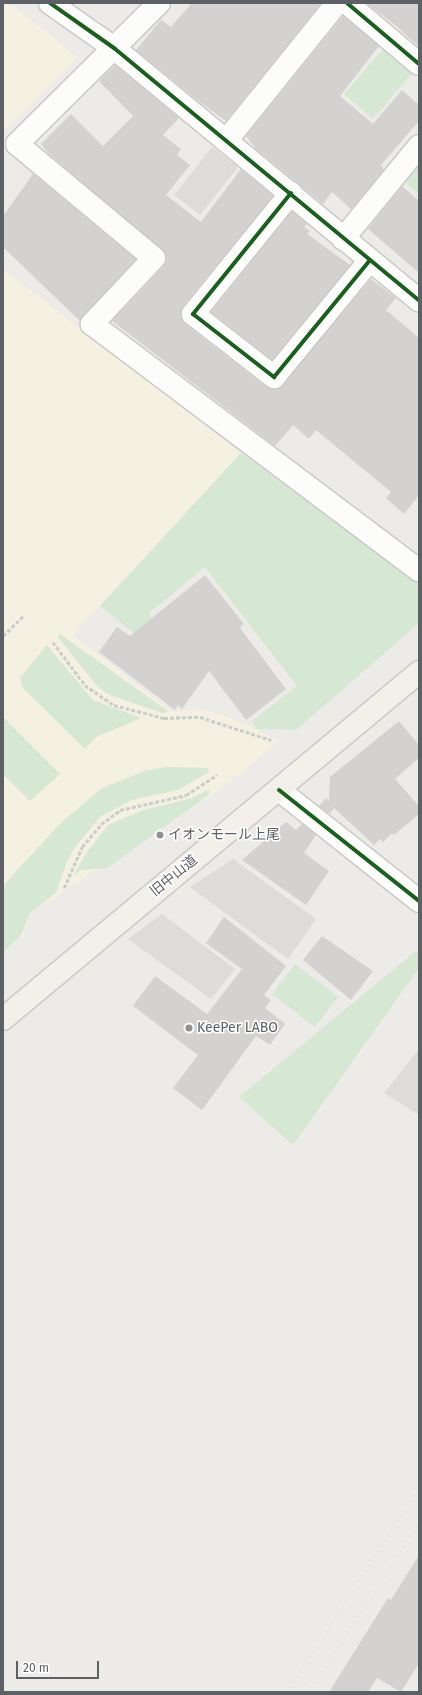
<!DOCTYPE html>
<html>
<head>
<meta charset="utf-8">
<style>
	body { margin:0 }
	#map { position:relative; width:422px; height:1695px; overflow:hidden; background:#ecebe7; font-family:"Fira Sans","Noto Sans JP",sans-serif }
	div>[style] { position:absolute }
	.commercial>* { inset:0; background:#f4f0e2 }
	.industrial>* { inset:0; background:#dddcd8 }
	.green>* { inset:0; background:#d6e7d4 }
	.building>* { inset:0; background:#d3d2d0 }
	.path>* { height:2.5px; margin-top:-1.25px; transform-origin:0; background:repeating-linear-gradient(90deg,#c9cdcb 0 4px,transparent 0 6px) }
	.roads { filter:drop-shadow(1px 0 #c8c7c7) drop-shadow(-1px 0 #c8c7c7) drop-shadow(0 1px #c8c7c7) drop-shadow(0 -1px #c8c7c7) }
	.minor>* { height:22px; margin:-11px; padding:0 11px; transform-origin:11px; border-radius:11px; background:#fcfcfb }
	.major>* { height:22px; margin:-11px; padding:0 11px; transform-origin:11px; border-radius:11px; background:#f2f0e9 }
	.rail>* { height:3px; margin-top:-1.5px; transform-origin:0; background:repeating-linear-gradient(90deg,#e3e2e2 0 1px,transparent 0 6px) }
	.cycleway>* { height:4px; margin:-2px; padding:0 2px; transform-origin:2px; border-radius:2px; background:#1b5e20 }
	.dots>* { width:11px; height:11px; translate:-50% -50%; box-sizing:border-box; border:2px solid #fff; border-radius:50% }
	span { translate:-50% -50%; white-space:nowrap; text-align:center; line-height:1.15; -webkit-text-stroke:3px #fff; paint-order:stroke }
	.poi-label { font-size:14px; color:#5d6064 }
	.left { translate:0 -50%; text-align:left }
	.street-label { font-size:14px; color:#5d6064 }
	.frame { position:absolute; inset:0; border:4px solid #5d6064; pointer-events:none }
	.scale { position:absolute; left:16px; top:1661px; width:83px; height:18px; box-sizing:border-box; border:2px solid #5d6064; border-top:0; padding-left:5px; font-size:12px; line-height:14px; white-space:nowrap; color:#5d6064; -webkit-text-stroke:3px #fff; paint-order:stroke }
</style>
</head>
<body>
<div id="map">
	<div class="commercial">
		<div style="clip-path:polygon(3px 3px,10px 3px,77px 57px,3px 131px)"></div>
		<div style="clip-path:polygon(3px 269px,241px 453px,73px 635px,172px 712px,198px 709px,229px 717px,279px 741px,220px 790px,30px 913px,24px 936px,3px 952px)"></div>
	</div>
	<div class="industrial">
		<div style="clip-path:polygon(212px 147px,238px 167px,200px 215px,174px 195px)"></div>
		<div style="clip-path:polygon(233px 859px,316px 919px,288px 959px,190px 887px)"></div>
		<div style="clip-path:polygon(162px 914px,235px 969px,211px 999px,128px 939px)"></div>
		<div style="clip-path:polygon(419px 1049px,419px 1115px,384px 1093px)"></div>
	</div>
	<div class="green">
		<div style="clip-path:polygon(384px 48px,412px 73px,373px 119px,344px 94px)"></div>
		<div style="clip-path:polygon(419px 166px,419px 194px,405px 183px)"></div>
		<div style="clip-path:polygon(241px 453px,419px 584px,419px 623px,296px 730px,256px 729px,252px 721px,297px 686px,205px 567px,149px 613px,172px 643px,159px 653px,100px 606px)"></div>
		<div style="clip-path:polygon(60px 634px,169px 712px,162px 713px,107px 694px,97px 686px,58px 637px)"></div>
		<div style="clip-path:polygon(47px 645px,93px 700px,141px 718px,96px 737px,85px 749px,23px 688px,20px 678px)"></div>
		<div style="clip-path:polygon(3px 717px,60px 774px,30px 801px,3px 774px)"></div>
		<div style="clip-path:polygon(166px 767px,208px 768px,209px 772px,178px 790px,132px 800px,101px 816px,75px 847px,66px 864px,56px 893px,30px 913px,21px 936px,3px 952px,3px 887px,18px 869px,63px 821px,102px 788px,145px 771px)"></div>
		<div style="clip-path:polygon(209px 789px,209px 795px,107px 868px,81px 870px,73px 876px,87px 852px,108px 825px,143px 810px,192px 798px)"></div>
		<div style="clip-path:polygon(416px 951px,419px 952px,419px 968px,293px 1145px,239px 1097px)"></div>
		<div style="clip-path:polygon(295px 964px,338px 997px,315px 1027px,272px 994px)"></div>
	</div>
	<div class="building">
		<div style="clip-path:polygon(192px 3px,321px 3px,226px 121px,197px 100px,136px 50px,161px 20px,171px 27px)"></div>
		<div style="clip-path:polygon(366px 3px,419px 3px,419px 47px,395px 25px)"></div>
		<div style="clip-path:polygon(343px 16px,379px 46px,340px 96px,373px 124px,402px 90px,419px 105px,419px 121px,381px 165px,384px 170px,351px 209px,332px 192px,323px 204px,256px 149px,246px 136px)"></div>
		<div style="clip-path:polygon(115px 65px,179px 118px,163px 135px,181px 149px,177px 155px,190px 165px,166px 195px,201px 222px,241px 169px,273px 196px,183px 306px,181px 313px,185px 324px,266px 387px,278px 389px,371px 279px,396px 298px,386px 310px,419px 338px,419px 495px,404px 514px,386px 498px,391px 492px,316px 430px,309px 439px,293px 425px,275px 446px,112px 321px,163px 267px,166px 254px,48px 153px,41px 144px,71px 114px,103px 146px,133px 116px,99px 81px)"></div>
		<div style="clip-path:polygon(33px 174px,136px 259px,80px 321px,3px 247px,3px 216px)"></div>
		<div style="clip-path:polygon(402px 186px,419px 201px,419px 273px,368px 229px)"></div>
		<div style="clip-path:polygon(292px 211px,307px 224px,304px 227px,310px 231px,307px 234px,350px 265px,272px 360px,211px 312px)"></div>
		<div style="clip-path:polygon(205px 575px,244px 624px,240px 628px,286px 689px,246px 720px,209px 671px,182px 709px,178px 705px,175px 710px,99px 652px,117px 627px,130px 636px)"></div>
		<div style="clip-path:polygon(399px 721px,419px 745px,419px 758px,395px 779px,419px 806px,419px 814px,394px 835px,392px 833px,383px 842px,380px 839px,374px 845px,334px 808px,330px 814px,319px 806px,326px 798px,329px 801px,330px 777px)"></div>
		<div style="clip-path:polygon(286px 822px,296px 830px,302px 824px,316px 835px,304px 853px,329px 871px,306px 905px,242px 860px)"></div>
		<div style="clip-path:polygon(224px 917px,286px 966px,264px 995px,271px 1000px,265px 1008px,285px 1024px,270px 1045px,256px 1036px,202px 1110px,173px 1088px,198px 1055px,133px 1006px,155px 976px,207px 1014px,242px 969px,206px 943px)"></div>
		<div style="clip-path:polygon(322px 936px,373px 971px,351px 1000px,303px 960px)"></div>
		<div style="clip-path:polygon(419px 1555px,419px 1663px,401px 1692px,377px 1678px,368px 1692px,329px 1692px,388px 1598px,391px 1600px)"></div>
	</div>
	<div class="path">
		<div style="left:3px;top:636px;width:30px;rotate:-45deg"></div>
		<div style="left:53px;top:642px;width:54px;rotate:53.3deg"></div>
		<div style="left:85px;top:685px;width:35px;rotate:35deg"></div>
		<div style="left:114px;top:705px;width:52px;rotate:14.6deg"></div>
		<div style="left:164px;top:718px;width:36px;rotate:-2deg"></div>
		<div style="left:200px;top:717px;width:75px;rotate:17.9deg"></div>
		<div style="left:64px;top:888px;width:45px;rotate:-66.3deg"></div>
		<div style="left:82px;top:847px;width:30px;rotate:-50deg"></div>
		<div style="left:101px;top:824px;width:24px;rotate:-36deg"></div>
		<div style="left:120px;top:810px;width:68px;rotate:-12.8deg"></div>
		<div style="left:186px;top:795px;width:37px;rotate:-33deg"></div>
	</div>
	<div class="roads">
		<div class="minor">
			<div style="left:50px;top:3px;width:78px;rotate:35.1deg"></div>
			<div style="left:114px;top:48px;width:396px;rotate:39.6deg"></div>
			<div style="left:159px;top:3px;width:200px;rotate:135.2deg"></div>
			<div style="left:17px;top:144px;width:178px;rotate:39.8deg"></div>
			<div style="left:154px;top:258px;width:91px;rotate:133.2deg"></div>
			<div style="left:92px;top:324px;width:409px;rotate:37deg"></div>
			<div style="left:347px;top:3px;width:94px;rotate:40.3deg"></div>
			<div style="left:226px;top:141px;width:177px;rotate:-51.2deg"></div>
			<div style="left:291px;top:193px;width:156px;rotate:129deg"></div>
			<div style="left:193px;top:314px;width:103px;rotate:37.9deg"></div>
			<div style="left:274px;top:377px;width:151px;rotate:-50.6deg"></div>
			<div style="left:343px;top:239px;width:120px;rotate:-50.7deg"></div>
			<div style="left:279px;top:790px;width:179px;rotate:38.4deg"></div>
		</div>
		<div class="major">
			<div style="left:3px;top:1019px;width:542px;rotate:-39.83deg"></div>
		</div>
	</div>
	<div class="rail">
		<div style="left:287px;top:1692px;width:243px;rotate:-57.1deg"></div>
		<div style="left:308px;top:1692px;width:202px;rotate:-56.7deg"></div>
	</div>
	<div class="cycleway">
		<div style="left:50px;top:3px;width:78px;rotate:35.1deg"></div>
		<div style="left:114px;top:48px;width:396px;rotate:39.6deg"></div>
		<div style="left:347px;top:3px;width:94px;rotate:40.3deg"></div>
		<div style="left:291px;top:193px;width:156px;rotate:129deg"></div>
		<div style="left:193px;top:314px;width:103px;rotate:37.9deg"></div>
		<div style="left:274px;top:377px;width:151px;rotate:-50.6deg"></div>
		<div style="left:279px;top:790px;width:179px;rotate:38.4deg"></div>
	</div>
	<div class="dots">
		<div style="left:160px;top:835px;background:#8f9192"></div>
		<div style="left:189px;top:1028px;background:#8f9192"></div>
	</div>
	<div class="poi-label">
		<span class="left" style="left:168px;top:835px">イオンモール上尾</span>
		<span class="left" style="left:197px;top:1028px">KeePer LABO</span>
	</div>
	<div class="street-label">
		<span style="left:174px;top:876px;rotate:-39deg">旧中山道</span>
	</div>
	<div class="frame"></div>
	<div class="scale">20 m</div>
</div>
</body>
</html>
